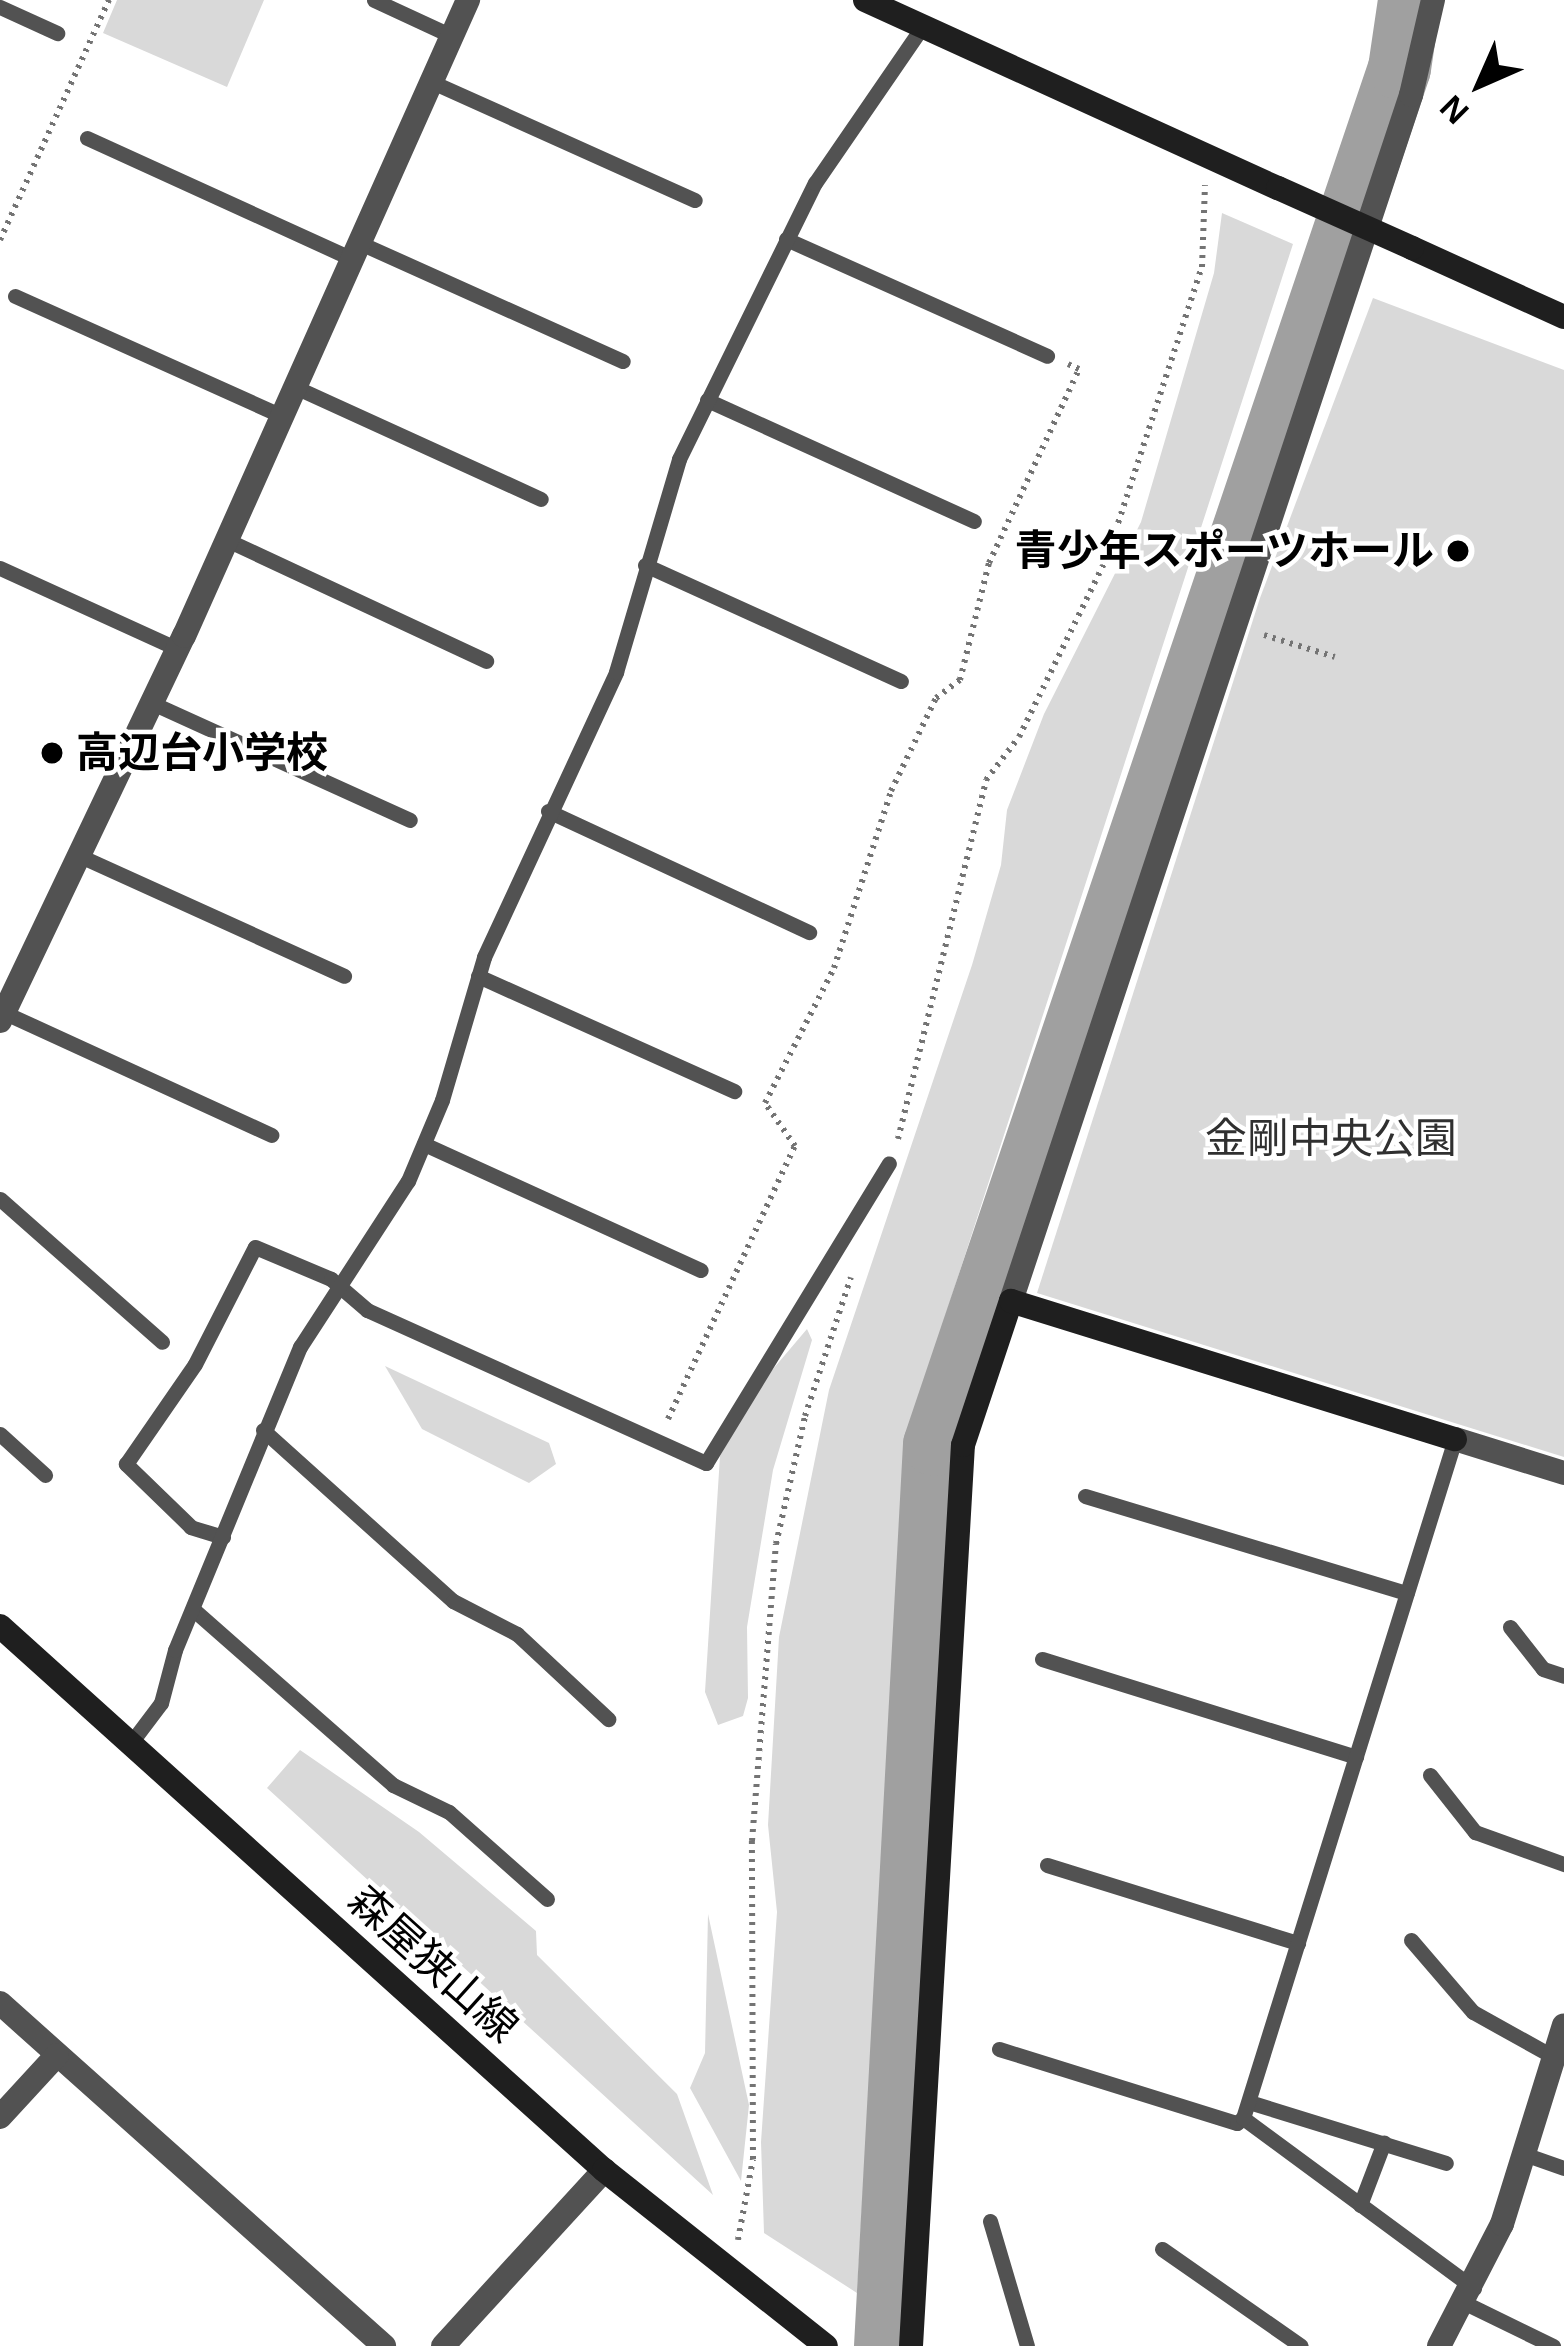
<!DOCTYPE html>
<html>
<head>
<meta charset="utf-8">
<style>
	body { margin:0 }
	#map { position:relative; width:1564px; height:2346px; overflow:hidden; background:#fff; font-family:Arial,"Noto Sans JP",sans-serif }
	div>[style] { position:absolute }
	.green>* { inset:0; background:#d9d9d9 }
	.river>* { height:63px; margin:-31.5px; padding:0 31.5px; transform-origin:31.5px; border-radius:31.5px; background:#a0a0a0 }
	.path>* { height:6px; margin-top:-3px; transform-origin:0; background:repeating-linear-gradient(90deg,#747474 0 3px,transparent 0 9px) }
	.lane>* { height:15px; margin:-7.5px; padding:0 7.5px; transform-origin:7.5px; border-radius:7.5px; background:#525252 }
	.street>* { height:24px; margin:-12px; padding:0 12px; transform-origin:12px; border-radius:12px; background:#525252 }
	.secondary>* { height:24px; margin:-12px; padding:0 12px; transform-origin:12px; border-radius:12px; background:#1f1f1f }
	.secondary-bridge>* { height:24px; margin:-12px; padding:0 12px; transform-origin:12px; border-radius:12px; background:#1f1f1f }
	.dots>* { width:33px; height:33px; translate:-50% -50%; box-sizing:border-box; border:6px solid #fff; border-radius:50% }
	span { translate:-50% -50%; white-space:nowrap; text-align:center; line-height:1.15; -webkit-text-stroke:9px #fff; paint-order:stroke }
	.poi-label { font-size:42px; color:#000; font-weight:700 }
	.right { translate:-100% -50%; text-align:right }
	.left { translate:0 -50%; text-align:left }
	.park-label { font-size:42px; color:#303030 }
	.street-label { font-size:42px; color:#000 }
	.north { position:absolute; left:1420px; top:24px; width:120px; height:120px; -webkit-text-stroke:9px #fff; paint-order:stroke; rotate:225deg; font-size:33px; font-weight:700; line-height:48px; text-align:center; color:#000 }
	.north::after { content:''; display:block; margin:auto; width:42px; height:54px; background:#000; clip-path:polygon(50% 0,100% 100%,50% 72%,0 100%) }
</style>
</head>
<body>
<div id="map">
	<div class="green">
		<div style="clip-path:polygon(117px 0,264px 0,227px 87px,103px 33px)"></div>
		<div style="clip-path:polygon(1222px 213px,1293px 244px,908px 1431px,857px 2293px,764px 2233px,761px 2142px,777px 1912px,768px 1825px,779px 1637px,829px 1390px,972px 965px,1001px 865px,1007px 810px,1044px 714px,1141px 522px,1214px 273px)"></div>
		<div style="clip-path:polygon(1373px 298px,1564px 370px,1564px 1457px,1037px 1293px,1260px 598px)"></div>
		<div style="clip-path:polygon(807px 1329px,812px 1340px,773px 1470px,747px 1627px,748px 1698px,743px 1716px,718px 1725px,705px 1692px,720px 1456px,762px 1382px)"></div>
		<div style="clip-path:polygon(385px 1366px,549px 1443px,556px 1464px,529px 1483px,422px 1429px)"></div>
		<div style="clip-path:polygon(300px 1750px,419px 1832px,536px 1931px,537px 1955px,677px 2094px,713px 2195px,267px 1788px)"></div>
		<div style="clip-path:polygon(708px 1914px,749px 2105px,741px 2181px,690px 2088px,705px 2053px)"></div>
	</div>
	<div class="river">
		<div style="left:885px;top:2346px;width:903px;rotate:-86.89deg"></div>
		<div style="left:934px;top:1444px;width:1452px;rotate:-71.33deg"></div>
		<div style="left:1399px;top:68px;width:69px;rotate:-81.6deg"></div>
	</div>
	<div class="path">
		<div style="left:0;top:240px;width:264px;rotate:-65.6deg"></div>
		<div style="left:1264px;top:635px;width:74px;rotate:17.2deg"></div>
		<div style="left:898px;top:1139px;width:370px;rotate:-76.2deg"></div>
		<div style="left:986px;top:780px;width:54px;rotate:-52.5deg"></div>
		<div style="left:1019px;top:737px;width:200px;rotate:-63.9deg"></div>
		<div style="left:1107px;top:557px;width:305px;rotate:-71.9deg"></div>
		<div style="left:1202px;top:267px;width:82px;rotate:-87.9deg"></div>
		<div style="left:668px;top:1419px;width:301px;rotate:-65.1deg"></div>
		<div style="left:795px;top:1146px;width:52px;rotate:-124.9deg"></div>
		<div style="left:765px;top:1103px;width:152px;rotate:-62.9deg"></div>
		<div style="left:834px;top:968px;width:186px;rotate:-72.1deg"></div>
		<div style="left:891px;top:791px;width:103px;rotate:-64.2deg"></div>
		<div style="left:936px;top:698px;width:30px;rotate:-37deg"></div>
		<div style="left:960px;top:680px;width:121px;rotate:-76.1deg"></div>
		<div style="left:989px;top:563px;width:214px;rotate:-65.1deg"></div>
		<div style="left:1079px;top:369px;width:12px;rotate:-156deg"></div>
		<div style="left:738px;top:2240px;width:82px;rotate:-79.5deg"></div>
		<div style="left:753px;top:2159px;width:318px;rotate:-90.2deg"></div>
		<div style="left:752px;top:1841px;width:298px;rotate:-85.4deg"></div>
		<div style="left:776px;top:1544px;width:131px;rotate:-77.2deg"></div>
		<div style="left:805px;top:1416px;width:146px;rotate:-71.7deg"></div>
	</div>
	<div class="lane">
		<div style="left:374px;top:0;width:86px;rotate:24.8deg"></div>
		<div style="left:0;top:7px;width:63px;rotate:24.5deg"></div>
		<div style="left:432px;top:82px;width:288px;rotate:24.2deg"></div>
		<div style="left:87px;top:138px;width:292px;rotate:24.5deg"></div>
		<div style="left:786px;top:239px;width:286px;rotate:24.1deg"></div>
		<div style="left:360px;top:243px;width:288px;rotate:24.2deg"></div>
		<div style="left:15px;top:296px;width:293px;rotate:24.2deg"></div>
		<div style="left:295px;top:387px;width:270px;rotate:24.5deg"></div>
		<div style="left:707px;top:400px;width:293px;rotate:24.4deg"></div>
		<div style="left:227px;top:540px;width:286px;rotate:25deg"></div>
		<div style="left:645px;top:565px;width:281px;rotate:24.4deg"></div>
		<div style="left:0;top:568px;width:196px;rotate:24.5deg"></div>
		<div style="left:152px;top:703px;width:283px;rotate:24.4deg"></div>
		<div style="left:548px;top:811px;width:288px;rotate:24.9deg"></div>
		<div style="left:80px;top:856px;width:290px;rotate:24.4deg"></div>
		<div style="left:478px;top:976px;width:281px;rotate:24.2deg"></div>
		<div style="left:5px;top:1013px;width:293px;rotate:24.6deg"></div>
		<div style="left:424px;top:1144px;width:304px;rotate:24.5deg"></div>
		<div style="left:0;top:1199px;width:216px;rotate:41.4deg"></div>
		<div style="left:263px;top:1430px;width:256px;rotate:42deg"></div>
		<div style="left:453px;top:1601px;width:72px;rotate:27.3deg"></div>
		<div style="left:517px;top:1634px;width:125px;rotate:43deg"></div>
		<div style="left:0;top:1434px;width:61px;rotate:42.3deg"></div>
		<div style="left:1085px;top:1496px;width:336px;rotate:16.8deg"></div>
		<div style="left:223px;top:1537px;width:34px;rotate:-163deg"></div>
		<div style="left:191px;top:1527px;width:91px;rotate:-135.9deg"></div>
		<div style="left:126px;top:1464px;width:121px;rotate:-55.4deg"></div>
		<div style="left:195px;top:1364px;width:131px;rotate:-62.9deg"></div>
		<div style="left:255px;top:1247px;width:82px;rotate:22.8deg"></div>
		<div style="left:331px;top:1279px;width:48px;rotate:40.7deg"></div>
		<div style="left:367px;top:1310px;width:372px;rotate:24.3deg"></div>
		<div style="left:706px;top:1463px;width:351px;rotate:-58.6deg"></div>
		<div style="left:195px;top:1611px;width:264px;rotate:41.3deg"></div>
		<div style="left:393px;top:1785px;width:62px;rotate:25.7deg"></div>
		<div style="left:449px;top:1812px;width:131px;rotate:41.6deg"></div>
		<div style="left:1510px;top:1627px;width:53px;rotate:51.8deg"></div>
		<div style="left:1543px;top:1669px;width:22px;rotate:18deg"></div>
		<div style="left:1042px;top:1659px;width:329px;rotate:17.3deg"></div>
		<div style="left:130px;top:1744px;width:51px;rotate:-52.9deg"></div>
		<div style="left:161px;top:1703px;width:55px;rotate:-75.2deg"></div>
		<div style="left:175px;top:1650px;width:328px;rotate:-67.6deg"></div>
		<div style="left:300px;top:1347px;width:198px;rotate:-57deg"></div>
		<div style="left:408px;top:1181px;width:88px;rotate:-67.2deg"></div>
		<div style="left:442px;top:1100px;width:149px;rotate:-73.6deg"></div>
		<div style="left:484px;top:957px;width:314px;rotate:-65.1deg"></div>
		<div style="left:616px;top:672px;width:222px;rotate:-73.5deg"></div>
		<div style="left:679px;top:459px;width:308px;rotate:-63.8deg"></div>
		<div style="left:815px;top:183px;width:191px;rotate:-55.5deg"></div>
		<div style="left:1430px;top:1775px;width:73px;rotate:51.7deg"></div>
		<div style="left:1475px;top:1832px;width:95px;rotate:19.8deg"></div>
		<div style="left:1047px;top:1865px;width:263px;rotate:17.3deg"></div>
		<div style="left:1411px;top:1940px;width:95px;rotate:49.3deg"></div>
		<div style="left:1473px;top:2012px;width:93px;rotate:29.1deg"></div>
		<div style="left:999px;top:2049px;width:249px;rotate:17.3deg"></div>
		<div style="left:1237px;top:2123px;width:8px;rotate:-40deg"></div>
		<div style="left:1243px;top:2118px;width:287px;rotate:36.4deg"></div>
		<div style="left:1249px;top:2102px;width:206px;rotate:17.2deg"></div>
		<div style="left:1243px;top:2118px;width:711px;rotate:-72.66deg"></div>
		<div style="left:1524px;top:2154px;width:42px;rotate:19.3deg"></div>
		<div style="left:1360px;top:2205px;width:67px;rotate:-69.1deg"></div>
		<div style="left:990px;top:2221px;width:130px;rotate:73.5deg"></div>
		<div style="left:1162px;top:2249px;width:169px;rotate:34.9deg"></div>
		<div style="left:1465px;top:2303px;width:98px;rotate:26deg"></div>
	</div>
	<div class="street">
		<div style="left:0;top:1021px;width:427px;rotate:-64.5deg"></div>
		<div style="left:184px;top:636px;width:697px;rotate:-65.94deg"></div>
		<div style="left:1011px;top:1301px;width:1271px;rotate:-71.65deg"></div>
		<div style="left:1411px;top:95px;width:98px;rotate:-77deg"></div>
		<div style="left:1455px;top:1439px;width:114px;rotate:17.3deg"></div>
		<div style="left:0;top:2003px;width:515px;rotate:41.77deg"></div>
		<div style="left:0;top:2117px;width:84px;rotate:-47.4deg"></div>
		<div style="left:443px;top:2346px;width:239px;rotate:-47.5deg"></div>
		<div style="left:1439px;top:2346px;width:137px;rotate:-62.7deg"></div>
		<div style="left:1502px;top:2224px;width:208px;rotate:-72.7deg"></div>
	</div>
	<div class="secondary">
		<div style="left:865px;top:0;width:454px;rotate:24.5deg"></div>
		<div style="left:1412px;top:248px;width:167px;rotate:24.4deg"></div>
		<div style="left:0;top:1626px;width:813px;rotate:42.01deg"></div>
		<div style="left:604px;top:2170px;width:283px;rotate:38.4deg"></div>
		<div style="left:911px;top:2346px;width:902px;rotate:-86.7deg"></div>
		<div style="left:963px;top:1445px;width:152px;rotate:-71.6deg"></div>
		<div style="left:1011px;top:1301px;width:465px;rotate:17.3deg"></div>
	</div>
	<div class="secondary-bridge">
		<div style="left:1278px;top:188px;width:147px;rotate:24.1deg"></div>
	</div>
	<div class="dots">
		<div style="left:1458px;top:551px;background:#000"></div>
		<div style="left:52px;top:753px;background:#000"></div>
	</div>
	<div class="poi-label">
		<span class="right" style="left:1434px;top:551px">青少年スポーツホール</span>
		<span class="left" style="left:76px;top:753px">高辺台小学校</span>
	</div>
	<div class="park-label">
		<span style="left:1331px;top:1139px">金剛中央公園</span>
	</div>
	<div class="street-label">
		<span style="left:433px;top:1964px;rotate:42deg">森屋狭山線</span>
	</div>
	<div class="north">N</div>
</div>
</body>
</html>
